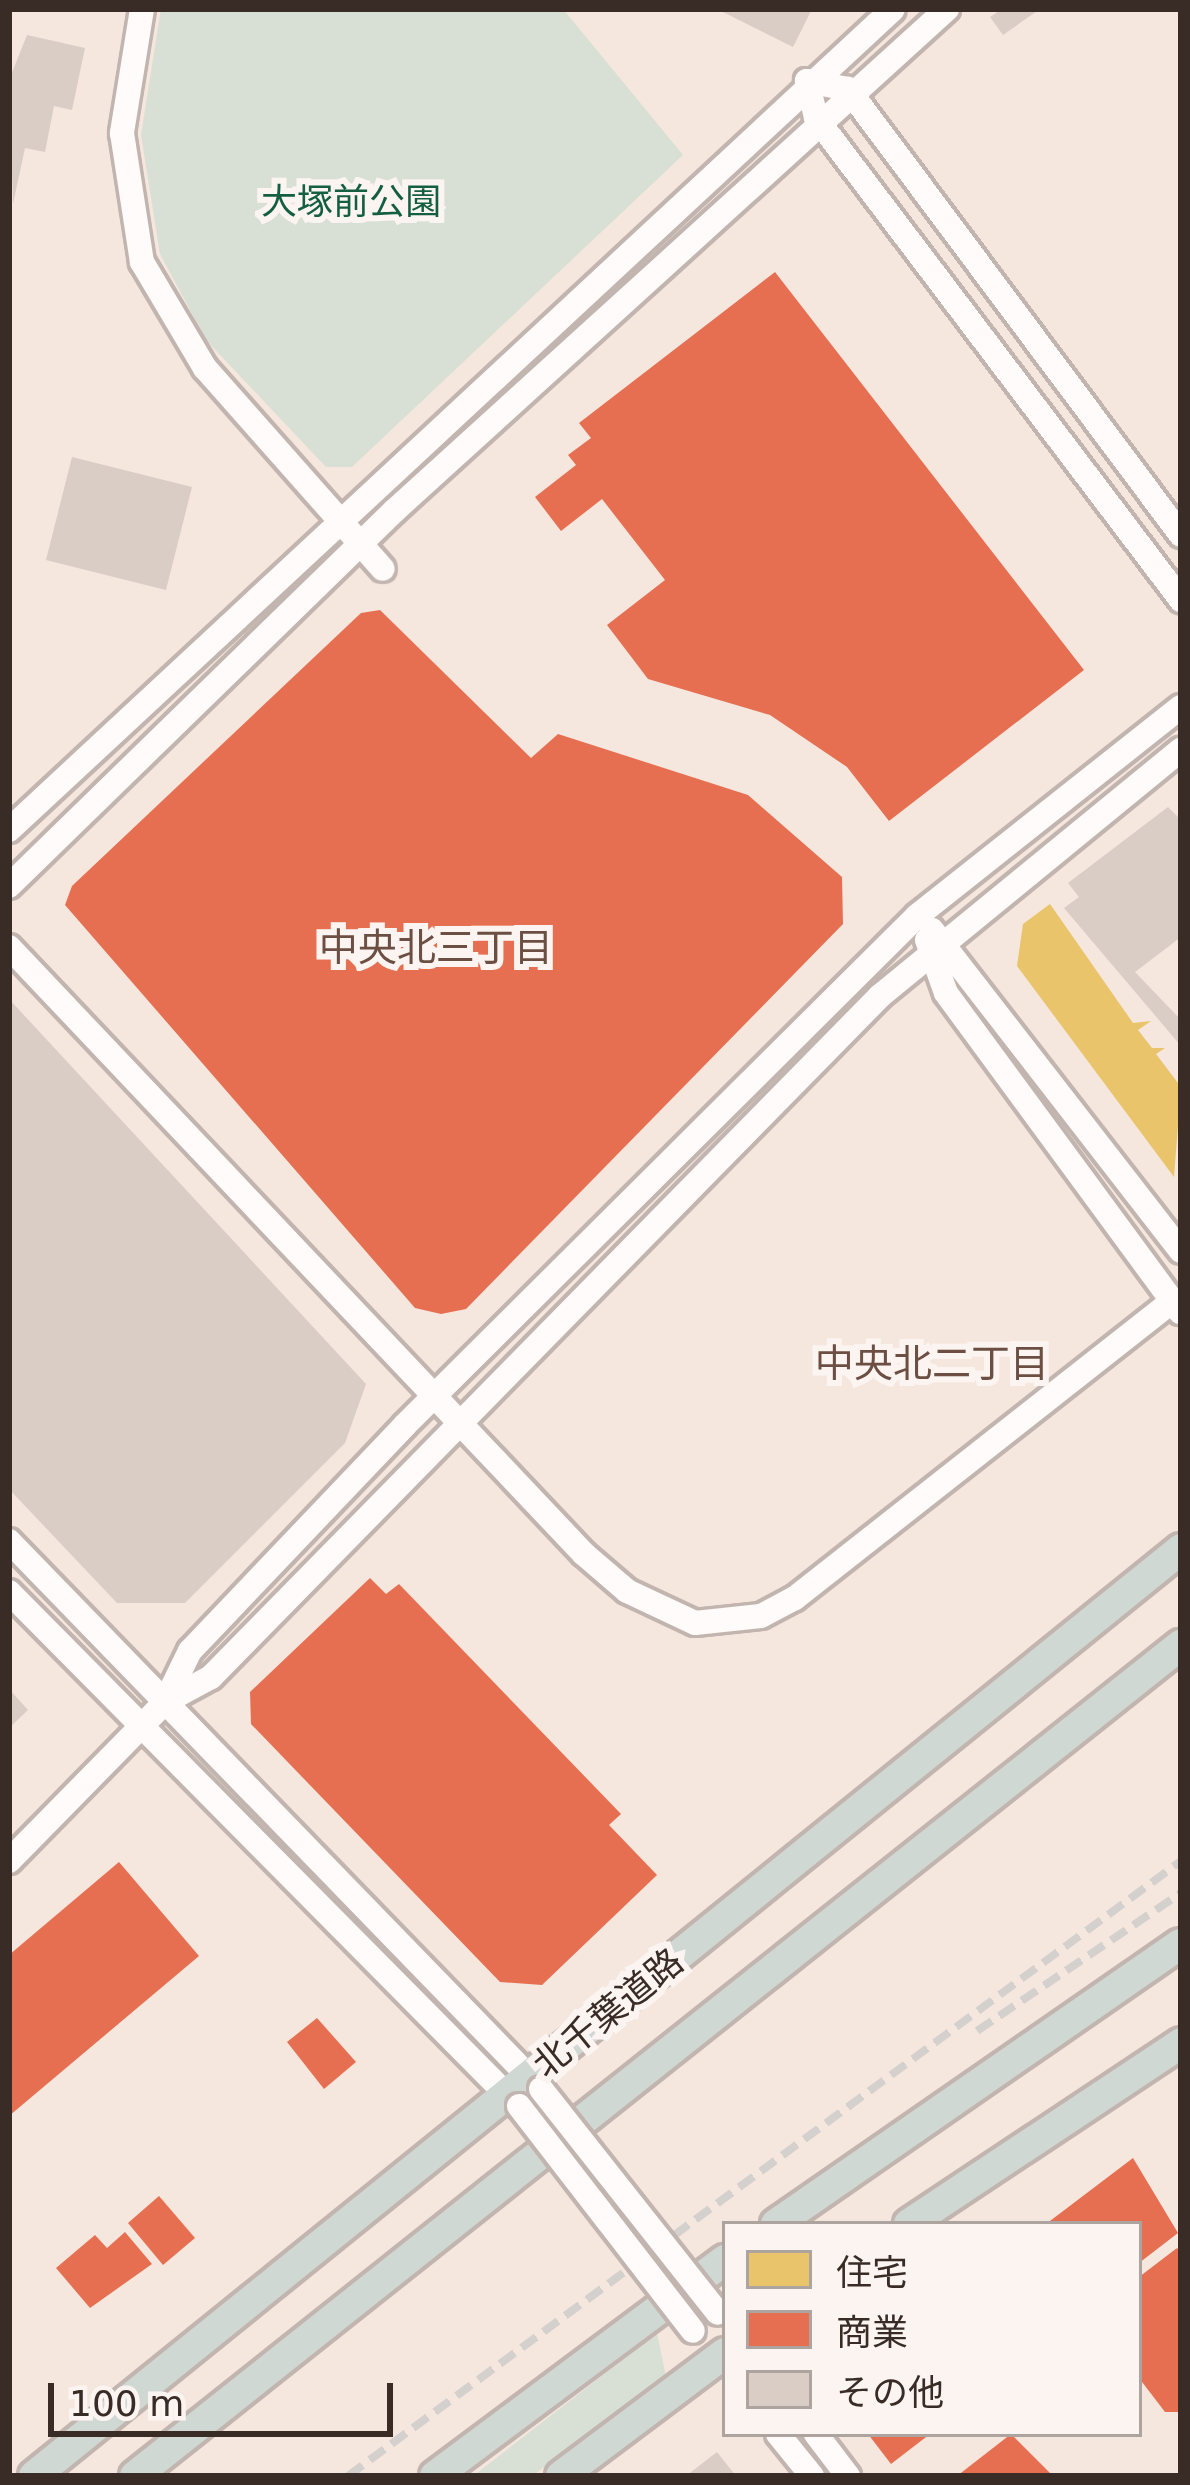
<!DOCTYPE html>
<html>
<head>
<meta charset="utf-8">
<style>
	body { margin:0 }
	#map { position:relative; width:1190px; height:2485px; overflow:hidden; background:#f5e6de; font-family:"DejaVu Sans","Noto Sans JP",sans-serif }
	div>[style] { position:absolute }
	.green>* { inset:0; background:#d8e0d5 }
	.homes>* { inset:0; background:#e9c46a }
	.shops>* { inset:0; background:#e76f51 }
	.building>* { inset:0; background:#dacdc6 }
	.roads { filter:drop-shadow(3px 0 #c2b5af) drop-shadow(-3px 0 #c2b5af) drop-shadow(0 3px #c2b5af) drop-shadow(0 -3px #c2b5af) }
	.tertiary>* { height:24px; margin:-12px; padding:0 12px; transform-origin:12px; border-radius:12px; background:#fefbfa }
	.trunk>* { height:30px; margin:-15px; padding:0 15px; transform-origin:15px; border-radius:15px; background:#d0d8d4 }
	.rail>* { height:8px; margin-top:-4px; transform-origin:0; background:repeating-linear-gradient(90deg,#d4d0ce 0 18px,transparent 0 27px) }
	.bridges { filter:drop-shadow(3px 0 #c2b5af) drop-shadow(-3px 0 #c2b5af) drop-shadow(0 3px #c2b5af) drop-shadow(0 -3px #c2b5af) }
	.tertiary-bridge>* { height:24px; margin:-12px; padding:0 12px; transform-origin:12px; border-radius:12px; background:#fefbfa }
	span { translate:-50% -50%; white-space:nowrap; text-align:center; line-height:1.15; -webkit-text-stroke:12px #fbf4f1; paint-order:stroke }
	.park-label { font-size:36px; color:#145e42 }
	.street-label { font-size:36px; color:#392c26 }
	.neighbourhood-label { font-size:39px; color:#6c4f42 }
	.frame { position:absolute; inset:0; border:12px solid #392c26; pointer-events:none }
	.legend { position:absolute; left:722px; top:2221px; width:420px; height:216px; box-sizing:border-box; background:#fbf4f1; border:3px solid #ada4a0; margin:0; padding:15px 21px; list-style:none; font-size:36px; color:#392c26 }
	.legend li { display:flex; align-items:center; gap:24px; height:60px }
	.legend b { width:60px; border:3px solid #ada4a0 }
	.scale { position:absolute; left:48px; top:2383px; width:345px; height:54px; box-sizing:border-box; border:6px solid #392c26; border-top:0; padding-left:15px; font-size:36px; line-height:42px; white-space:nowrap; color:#392c26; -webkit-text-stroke:9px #fbf4f1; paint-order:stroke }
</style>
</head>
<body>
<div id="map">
	<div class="green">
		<div style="clip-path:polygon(161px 9px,563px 9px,683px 155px,352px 467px,326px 467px,206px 340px,160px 254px,141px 135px)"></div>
		<div style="clip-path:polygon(657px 2333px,666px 2377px,532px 2476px,473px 2476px)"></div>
	</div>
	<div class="homes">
		<div style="clip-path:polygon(1050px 904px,1133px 1023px,1151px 1021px,1138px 1030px,1152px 1048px,1165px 1048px,1156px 1054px,1181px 1087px,1174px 1177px,1017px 966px,1023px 924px)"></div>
	</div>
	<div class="shops">
		<div style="clip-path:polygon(775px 272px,1084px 670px,889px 821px,847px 767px,770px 715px,648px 679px,607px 625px,665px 580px,602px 499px,561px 531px,535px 497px,576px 465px,568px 455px,591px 438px,579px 423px)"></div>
		<div style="clip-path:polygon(380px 610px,531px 758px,558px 734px,748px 795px,842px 877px,843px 924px,466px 1309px,441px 1314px,415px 1308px,65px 905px,72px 886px,361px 613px)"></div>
		<div style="clip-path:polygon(370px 1578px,386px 1594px,399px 1584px,621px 1814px,609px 1825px,657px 1875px,542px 1985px,500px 1982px,251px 1724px,250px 1692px)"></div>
		<div style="clip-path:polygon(119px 1862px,199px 1956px,9px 2116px,9px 1955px)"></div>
		<div style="clip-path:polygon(317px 2018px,356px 2062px,324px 2089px,287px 2042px)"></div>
		<div style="clip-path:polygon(1133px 2158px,1178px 2233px,1139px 2263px,1139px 2224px,1046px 2224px)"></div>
		<div style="clip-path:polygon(159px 2196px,195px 2238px,163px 2265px,128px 2223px)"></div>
		<div style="clip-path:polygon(125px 2232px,152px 2264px,90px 2308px,56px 2268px,95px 2235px,107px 2248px)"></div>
		<div style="clip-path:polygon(1177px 2248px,1181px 2253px,1181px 2412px,1165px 2412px,1139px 2378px,1139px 2277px)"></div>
		<div style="clip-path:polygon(868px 2434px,930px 2434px,891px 2464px)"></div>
		<div style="clip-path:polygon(1011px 2434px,1053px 2476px,957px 2476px)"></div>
	</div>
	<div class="building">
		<div style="clip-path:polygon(717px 9px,812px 9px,793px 47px)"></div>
		<div style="clip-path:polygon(1002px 9px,1040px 9px,1003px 35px,990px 17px)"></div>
		<div style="clip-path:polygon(27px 35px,85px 48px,72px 110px,54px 106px,45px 152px,25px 148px,13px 204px,9px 80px)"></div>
		<div style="clip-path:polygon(72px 457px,192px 487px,166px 590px,46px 560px)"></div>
		<div style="clip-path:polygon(1168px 807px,1181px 820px,1181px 937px,1135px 972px,1181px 1020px,1181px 1046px,1064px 908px,1079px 897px,1068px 883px)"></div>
		<div style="clip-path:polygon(9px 999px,366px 1384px,345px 1443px,185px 1603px,117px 1603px,9px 1489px)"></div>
		<div style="clip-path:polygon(9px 1689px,28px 1710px,9px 1728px)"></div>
		<div style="clip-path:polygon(717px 2452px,736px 2476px,686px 2476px)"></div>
	</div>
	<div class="roads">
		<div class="tertiary">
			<div style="left:142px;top:9px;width:126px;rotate:99.2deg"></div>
			<div style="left:122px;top:133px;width:131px;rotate:81.2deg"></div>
			<div style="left:142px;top:262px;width:123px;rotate:59.3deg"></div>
			<div style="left:205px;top:368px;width:268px;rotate:48.5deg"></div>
			<div style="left:1181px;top:535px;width:557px;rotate:-126.75deg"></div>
			<div style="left:848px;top:89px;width:42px;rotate:-169deg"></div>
			<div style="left:807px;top:81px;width:38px;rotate:76deg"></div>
			<div style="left:816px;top:118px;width:605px;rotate:52.86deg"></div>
			<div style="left:9px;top:830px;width:1206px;rotate:-42.88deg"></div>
			<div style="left:9px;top:886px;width:537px;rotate:-44.25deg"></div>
			<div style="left:394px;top:511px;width:747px;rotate:-42.23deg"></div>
			<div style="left:932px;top:930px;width:406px;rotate:52.2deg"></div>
			<div style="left:927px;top:940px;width:56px;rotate:70.3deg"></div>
			<div style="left:946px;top:993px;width:396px;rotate:53.7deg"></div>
			<div style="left:9px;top:947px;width:836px;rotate:46.55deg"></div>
			<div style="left:584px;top:1554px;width:57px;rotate:40.7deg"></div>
			<div style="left:627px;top:1591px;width:75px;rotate:25.2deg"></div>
			<div style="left:695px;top:1623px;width:66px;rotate:-6.1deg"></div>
			<div style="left:761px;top:1616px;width:38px;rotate:-28deg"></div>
			<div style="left:795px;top:1598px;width:480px;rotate:-38.2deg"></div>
			<div style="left:9px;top:1541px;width:760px;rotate:45.85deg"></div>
			<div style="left:9px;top:1592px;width:723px;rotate:45.28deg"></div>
			<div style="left:165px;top:1702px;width:57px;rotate:-63.9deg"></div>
			<div style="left:190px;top:1651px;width:312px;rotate:-46.4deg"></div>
			<div style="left:405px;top:1425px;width:722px;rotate:-44.83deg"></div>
			<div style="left:917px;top:916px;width:337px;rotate:-38.4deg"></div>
			<div style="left:9px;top:1861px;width:223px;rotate:-45.5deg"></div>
			<div style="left:165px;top:1702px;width:52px;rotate:-28.5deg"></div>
			<div style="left:211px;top:1677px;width:955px;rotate:-45.51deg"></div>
			<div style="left:880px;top:996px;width:389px;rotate:-39.3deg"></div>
			<div style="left:778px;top:2434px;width:54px;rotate:51deg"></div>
			<div style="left:816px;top:2434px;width:53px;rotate:52.7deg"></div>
		</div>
		<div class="trunk">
			<div style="left:776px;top:2224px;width:492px;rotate:-34.7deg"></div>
			<div style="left:909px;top:2224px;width:327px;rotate:-33.6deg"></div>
			<div style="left:34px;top:2476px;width:1475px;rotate:-38.94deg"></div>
			<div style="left:135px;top:2476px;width:1336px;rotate:-38.47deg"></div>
			<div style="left:435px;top:2476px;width:362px;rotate:-36.7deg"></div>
			<div style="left:561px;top:2476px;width:205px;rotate:-36.9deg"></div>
		</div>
	</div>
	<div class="rail">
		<div style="left:977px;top:2031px;width:246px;rotate:-34.1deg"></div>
		<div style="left:348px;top:2476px;width:1035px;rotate:-36.44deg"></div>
	</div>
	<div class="bridges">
		<div class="tertiary-bridge">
			<div style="left:541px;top:2089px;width:285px;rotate:51.7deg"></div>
			<div style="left:519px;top:2106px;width:284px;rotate:52.3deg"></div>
		</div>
	</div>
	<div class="park-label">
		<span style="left:351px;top:202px">大塚前公園</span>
	</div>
	<div class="street-label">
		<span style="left:608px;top:2013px;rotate:-39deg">北千葉道路</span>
	</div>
	<div class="neighbourhood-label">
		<span style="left:436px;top:948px">中央北三丁目</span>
		<span style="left:932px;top:1364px">中央北二丁目</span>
	</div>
	<div class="frame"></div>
	<ul class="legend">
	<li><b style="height:33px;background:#e9c46a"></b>住宅</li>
	<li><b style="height:33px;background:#e76f51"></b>商業</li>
	<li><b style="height:33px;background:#dacdc6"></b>その他</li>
	</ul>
	<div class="scale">100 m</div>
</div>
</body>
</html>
